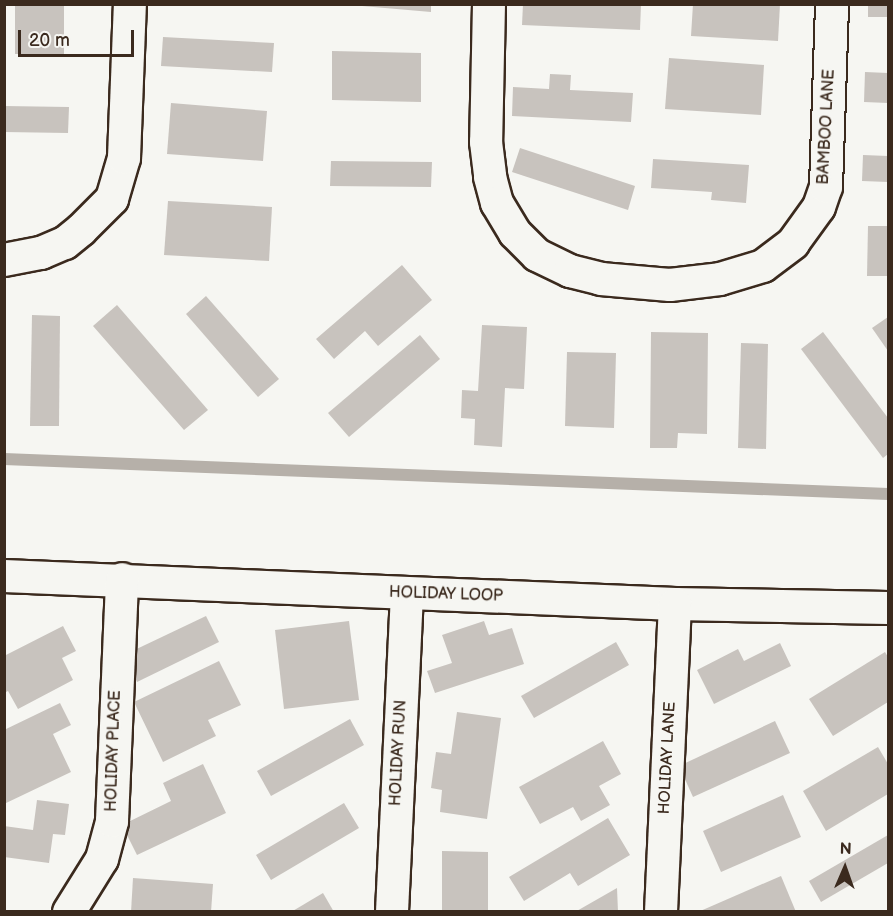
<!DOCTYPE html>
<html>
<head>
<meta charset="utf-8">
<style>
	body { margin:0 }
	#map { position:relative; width:893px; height:916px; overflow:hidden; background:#f6f6f2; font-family:"Balsamiq Sans",sans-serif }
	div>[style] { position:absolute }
	.stream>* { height:12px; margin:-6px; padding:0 6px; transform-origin:6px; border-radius:6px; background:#b6b0a9 }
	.building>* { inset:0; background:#c8c3be }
	.roads { filter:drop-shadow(2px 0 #3b2a1e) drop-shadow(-2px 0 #3b2a1e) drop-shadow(0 2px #3b2a1e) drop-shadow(0 -2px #3b2a1e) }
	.street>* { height:32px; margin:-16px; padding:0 16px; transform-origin:16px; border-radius:16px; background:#f6f6f2 }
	span { translate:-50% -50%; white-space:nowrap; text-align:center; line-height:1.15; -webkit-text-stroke:4.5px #f6f6f2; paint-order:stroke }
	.street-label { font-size:16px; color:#3b2a1e }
	.frame { position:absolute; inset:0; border:6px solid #3b2a1e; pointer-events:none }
	.north { position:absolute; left:815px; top:838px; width:60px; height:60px; -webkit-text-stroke:4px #f6f6f2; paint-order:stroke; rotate:2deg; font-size:16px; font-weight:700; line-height:24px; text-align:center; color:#3b2a1e }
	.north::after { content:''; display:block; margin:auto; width:21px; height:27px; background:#3b2a1e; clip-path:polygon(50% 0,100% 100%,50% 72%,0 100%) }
	.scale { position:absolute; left:18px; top:30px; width:116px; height:27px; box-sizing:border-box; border:3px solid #3b2a1e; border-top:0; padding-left:8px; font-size:18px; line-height:21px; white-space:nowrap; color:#3b2a1e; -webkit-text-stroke:4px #f6f6f2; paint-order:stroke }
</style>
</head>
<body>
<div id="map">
	<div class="stream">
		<div style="left:4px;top:459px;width:885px;rotate:2.27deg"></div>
	</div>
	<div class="building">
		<div style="clip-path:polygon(15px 4px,64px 4px,64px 54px,15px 54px)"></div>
		<div style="clip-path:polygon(339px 4px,431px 4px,431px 12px)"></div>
		<div style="clip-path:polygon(523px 4px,641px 4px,640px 30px,522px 25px)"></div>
		<div style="clip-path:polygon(693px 4px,780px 4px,778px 41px,691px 36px)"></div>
		<div style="clip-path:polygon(868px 4px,888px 4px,888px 17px,868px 17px)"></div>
		<div style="clip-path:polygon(163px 37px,274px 43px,272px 72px,161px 66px)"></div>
		<div style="clip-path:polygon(332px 51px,421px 53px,421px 102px,332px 100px)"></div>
		<div style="clip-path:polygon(669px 58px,764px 65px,761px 115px,665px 109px)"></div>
		<div style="clip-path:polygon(865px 72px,888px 73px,888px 103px,864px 102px)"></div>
		<div style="clip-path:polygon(550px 74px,571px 75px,570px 90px,633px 93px,631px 122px,512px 116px,513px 87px,549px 89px)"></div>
		<div style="clip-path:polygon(171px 103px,267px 111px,263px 161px,167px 154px)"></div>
		<div style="clip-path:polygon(4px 106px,69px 107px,68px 133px,4px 132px)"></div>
		<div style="clip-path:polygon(520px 148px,635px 186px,628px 210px,512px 172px)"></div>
		<div style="clip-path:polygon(863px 155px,888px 156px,888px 182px,862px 181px)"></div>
		<div style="clip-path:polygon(653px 159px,749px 165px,746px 203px,711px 200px,712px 192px,651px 188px)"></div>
		<div style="clip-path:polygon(331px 161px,432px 162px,431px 187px,330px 186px)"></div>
		<div style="clip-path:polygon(168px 201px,272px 207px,269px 261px,164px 255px)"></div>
		<div style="clip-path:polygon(868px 226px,888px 226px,888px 276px,867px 276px)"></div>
		<div style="clip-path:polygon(402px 265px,432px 300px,378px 346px,365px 331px,334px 359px,316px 339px)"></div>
		<div style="clip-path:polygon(206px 296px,279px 379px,258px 397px,186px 314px)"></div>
		<div style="clip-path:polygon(117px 305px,208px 410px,184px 430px,93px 326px)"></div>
		<div style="clip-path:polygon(32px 315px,60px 316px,59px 426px,30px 426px)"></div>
		<div style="clip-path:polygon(888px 317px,888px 351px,872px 328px)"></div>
		<div style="clip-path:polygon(482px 325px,527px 327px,524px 389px,505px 388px,502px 447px,474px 445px,475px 419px,461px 418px,462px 390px,478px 391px)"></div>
		<div style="clip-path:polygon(651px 332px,708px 333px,707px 434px,678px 433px,677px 448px,650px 448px)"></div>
		<div style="clip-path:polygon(823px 332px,888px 418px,888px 454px,883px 458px,801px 349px)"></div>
		<div style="clip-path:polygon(420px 335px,440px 359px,349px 437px,328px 413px)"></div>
		<div style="clip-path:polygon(741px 343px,768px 344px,766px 449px,738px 448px)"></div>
		<div style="clip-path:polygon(567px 352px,616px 353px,614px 428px,565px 426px)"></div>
		<div style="clip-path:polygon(206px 616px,219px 642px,137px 682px,124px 655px)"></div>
		<div style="clip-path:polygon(349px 621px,359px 700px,284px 709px,275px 630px)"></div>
		<div style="clip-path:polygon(484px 621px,489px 635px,512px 628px,524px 664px,435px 693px,427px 671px,452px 663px,442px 635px)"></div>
		<div style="clip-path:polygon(63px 626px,76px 651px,62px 658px,73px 680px,18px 709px,8px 691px,4px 693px,4px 656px)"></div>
		<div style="clip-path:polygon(616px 642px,629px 665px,534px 718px,521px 696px)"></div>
		<div style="clip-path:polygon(780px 643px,791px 666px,714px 704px,697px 670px,738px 649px,744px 661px)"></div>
		<div style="clip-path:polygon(885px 652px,888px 657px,888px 702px,833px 736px,809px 699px)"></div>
		<div style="clip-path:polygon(219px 661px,241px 705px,208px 720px,216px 736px,163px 762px,134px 702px)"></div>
		<div style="clip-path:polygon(60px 703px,71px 725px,53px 734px,71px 772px,4px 804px,4px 730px)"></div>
		<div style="clip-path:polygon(457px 712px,501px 718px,487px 819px,440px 812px,442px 790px,431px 788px,436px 752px,451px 754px)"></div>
		<div style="clip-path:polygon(350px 719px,364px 745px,271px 796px,257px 771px)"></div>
		<div style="clip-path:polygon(775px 721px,790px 753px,693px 797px,679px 766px)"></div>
		<div style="clip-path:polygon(603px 741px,621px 774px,599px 786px,610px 805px,581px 821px,573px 807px,540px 824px,519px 787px)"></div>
		<div style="clip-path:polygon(878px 747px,888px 764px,888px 794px,826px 831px,803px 791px)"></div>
		<div style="clip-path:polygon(203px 764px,226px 813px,137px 855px,122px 825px,171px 801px,163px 783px)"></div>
		<div style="clip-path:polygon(783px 795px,801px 837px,721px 872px,703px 831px)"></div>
		<div style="clip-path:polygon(37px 800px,69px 804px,65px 835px,53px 834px,49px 863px,4px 857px,4px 826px,33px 830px)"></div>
		<div style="clip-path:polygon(344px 803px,359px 828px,271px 880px,256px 855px)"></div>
		<div style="clip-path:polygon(608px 818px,630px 855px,578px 886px,570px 873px,524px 901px,509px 877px)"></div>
		<div style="clip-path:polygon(888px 835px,888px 863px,821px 902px,809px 881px)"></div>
		<div style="clip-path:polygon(442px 851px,488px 852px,488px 912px,442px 912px)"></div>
		<div style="clip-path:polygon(781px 876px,796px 912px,698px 912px)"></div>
		<div style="clip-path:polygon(133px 878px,213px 884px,211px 912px,131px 912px)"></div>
		<div style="clip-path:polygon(617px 888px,618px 912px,575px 912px)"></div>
		<div style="clip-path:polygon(323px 893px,334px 912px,291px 912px)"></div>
	</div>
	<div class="roads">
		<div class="street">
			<div style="left:489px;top:4px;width:138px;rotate:91.2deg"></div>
			<div style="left:486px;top:142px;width:35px;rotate:83deg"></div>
			<div style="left:490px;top:177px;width:27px;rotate:75deg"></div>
			<div style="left:497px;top:203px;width:35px;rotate:59deg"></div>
			<div style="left:515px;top:233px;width:31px;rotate:45deg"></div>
			<div style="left:537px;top:255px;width:37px;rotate:26deg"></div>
			<div style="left:570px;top:271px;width:32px;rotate:14deg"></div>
			<div style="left:601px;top:279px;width:69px;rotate:5deg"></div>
			<div style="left:670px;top:285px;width:50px;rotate:-6.8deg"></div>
			<div style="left:720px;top:279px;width:45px;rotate:-16.8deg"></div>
			<div style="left:763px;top:266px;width:38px;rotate:-37deg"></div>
			<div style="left:793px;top:243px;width:44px;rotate:-54.2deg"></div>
			<div style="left:819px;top:207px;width:21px;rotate:-71deg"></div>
			<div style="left:826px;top:187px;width:183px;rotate:-88.1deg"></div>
			<div style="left:4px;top:260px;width:38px;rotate:-11deg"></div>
			<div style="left:41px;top:253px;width:26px;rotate:-23deg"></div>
			<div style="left:65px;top:243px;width:21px;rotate:-39deg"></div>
			<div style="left:81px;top:230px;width:44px;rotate:-45deg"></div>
			<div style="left:112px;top:199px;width:43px;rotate:-73.7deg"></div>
			<div style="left:124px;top:158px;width:154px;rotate:-87.8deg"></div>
			<div style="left:4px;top:576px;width:672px;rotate:2.39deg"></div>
			<div style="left:675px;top:604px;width:213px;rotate:1.1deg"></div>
			<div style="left:69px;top:912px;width:62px;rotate:-58.1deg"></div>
			<div style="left:102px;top:859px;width:39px;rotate:-75deg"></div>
			<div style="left:112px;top:821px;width:242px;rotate:-87.6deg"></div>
			<div style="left:392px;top:912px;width:318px;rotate:-87.3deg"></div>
			<div style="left:661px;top:912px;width:308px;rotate:-87.4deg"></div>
		</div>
	</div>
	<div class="street-label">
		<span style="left:827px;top:127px;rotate:-87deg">BAMBOO LANE</span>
		<span style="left:446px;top:595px;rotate:2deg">HOLIDAY LOOP</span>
		<span style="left:114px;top:751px;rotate:-88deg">HOLIDAY PLACE</span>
		<span style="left:399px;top:753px;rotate:-87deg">HOLIDAY RUN</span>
		<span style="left:668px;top:758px;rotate:-87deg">HOLIDAY LANE</span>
	</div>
	<div class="frame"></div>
	<div class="north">N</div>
	<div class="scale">20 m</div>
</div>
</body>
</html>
